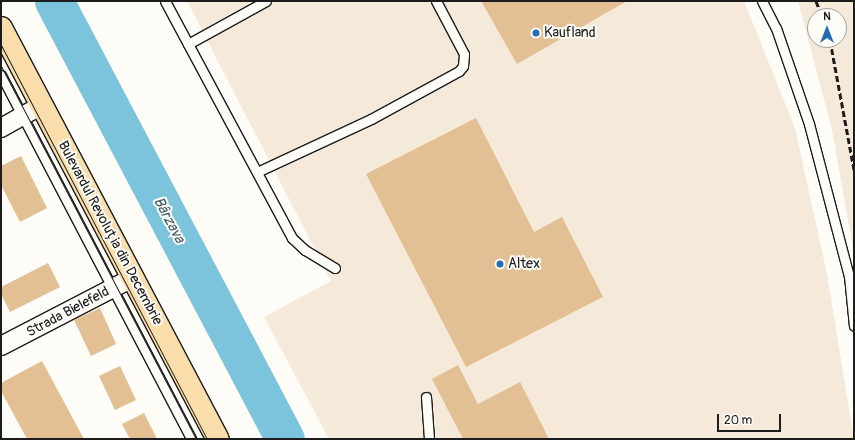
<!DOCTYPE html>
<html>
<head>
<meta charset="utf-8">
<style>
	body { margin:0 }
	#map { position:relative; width:855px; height:440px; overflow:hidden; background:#fdfcf7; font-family:Pangolin,sans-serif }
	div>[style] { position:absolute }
	.built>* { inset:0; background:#f5ead9 }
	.river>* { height:39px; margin:-19.5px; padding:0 19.5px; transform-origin:19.5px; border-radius:19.5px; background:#7bc4db }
	.building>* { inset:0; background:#e2c094 }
	.roads { filter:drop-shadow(1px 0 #1c1c1c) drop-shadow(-1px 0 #1c1c1c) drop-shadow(0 1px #1c1c1c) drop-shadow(0 -1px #1c1c1c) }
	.lane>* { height:9px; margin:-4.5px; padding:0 4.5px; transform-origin:4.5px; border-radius:4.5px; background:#fdfcf7 }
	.street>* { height:18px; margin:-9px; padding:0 9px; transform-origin:9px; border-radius:9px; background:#fdfcf7 }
	.primary>* { height:22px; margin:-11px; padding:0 11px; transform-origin:11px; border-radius:11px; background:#f9deab }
	.tram>* { height:1px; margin:-0.5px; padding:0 0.5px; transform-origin:0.5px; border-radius:0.5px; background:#1c1c1c }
	.rail>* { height:3px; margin-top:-1.5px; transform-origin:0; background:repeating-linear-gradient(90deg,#1c1c1c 0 6px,transparent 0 9px) }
	.dots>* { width:11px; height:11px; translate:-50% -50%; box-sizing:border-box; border:2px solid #fdfcf7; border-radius:50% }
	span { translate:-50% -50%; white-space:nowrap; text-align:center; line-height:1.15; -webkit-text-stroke:4px #fdfcf7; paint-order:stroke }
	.poi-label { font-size:14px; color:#1c1c1c }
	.left { translate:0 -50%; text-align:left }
	.street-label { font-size:14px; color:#1c1c1c }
	.water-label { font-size:15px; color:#425f68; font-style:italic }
	.frame { position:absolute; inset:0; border:2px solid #1c1c1c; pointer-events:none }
	.north { position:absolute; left:807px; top:8px; width:40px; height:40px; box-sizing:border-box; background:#fdfcf7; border:1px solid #a3a29f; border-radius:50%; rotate:0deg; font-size:11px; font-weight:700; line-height:16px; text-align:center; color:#1c1c1c }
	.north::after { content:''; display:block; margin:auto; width:14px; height:18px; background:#1f6fb2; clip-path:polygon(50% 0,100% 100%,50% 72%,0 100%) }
	.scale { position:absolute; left:717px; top:414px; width:64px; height:18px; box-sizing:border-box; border:2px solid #1c1c1c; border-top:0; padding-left:5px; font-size:12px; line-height:14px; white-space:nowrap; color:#1c1c1c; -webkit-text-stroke:3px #fdfcf7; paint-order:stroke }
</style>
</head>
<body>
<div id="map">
	<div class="built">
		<div style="clip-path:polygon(187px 1px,744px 1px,795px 128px,827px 274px,854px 439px,329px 439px,264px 317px,331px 281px)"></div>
		<div style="clip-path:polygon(evenodd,798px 1px,854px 1px,854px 254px,832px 130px,798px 1px,815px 16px,839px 16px,839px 40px,815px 40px,815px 16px)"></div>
	</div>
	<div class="river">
		<div style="left:54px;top:1px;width:495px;rotate:62.2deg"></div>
	</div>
	<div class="building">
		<div style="clip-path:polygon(481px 1px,627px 1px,517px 64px)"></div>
		<div style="clip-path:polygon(476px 118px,534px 232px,562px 217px,603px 297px,466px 367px,366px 174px)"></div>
		<div style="clip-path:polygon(21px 156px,47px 208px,20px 222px,1px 185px,1px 166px)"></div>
		<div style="clip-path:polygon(48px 263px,60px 287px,10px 312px,1px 294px,1px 287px)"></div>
		<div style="clip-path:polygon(100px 308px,116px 344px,91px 356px,74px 320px)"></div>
		<div style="clip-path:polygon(42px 361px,84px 439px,27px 439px,1px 391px,1px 383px)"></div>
		<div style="clip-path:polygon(458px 365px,478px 404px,520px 382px,549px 439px,463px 439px,432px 379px)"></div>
		<div style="clip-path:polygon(120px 366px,136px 400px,115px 410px,99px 376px)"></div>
		<div style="clip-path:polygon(144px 413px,157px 439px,130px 439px,122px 424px)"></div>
	</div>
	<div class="roads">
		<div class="lane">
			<div style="left:165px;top:1px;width:269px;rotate:61.8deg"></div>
			<div style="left:292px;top:238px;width:18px;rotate:43deg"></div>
			<div style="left:305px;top:250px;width:35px;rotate:31deg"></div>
			<div style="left:762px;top:1px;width:30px;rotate:63deg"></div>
			<div style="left:776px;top:28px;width:102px;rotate:71deg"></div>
			<div style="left:809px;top:124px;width:157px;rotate:75.3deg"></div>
			<div style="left:849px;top:276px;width:50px;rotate:84.3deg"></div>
			<div style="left:188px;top:44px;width:89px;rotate:-28.9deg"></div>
			<div style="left:1px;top:75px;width:411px;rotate:62.4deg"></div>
			<div style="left:257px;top:172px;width:126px;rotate:-24.9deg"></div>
			<div style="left:371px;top:119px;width:100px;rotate:-28.6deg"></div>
			<div style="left:459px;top:71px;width:6px;rotate:-51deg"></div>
			<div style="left:463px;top:66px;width:12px;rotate:-85deg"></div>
			<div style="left:464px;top:54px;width:60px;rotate:-117.8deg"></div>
			<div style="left:426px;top:397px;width:42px;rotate:85.9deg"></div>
		</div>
		<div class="street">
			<div style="left:1px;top:128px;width:47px;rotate:-29.3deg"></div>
			<div style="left:1px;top:346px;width:150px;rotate:-27.4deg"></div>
		</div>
		<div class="primary">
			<div style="left:1px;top:28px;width:465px;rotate:62.2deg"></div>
		</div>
	</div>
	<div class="tram">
		<div style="left:1px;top:45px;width:445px;rotate:62.4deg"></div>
		<div style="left:1px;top:66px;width:421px;rotate:62.4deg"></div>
	</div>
	<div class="rail">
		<div style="left:816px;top:1px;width:16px;rotate:68deg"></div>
		<div style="left:830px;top:40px;width:132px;rotate:79.5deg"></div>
	</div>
	<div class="dots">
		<div style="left:536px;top:33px;background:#1f6fb2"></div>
		<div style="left:500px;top:264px;background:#1f6fb2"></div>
	</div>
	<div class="poi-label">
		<span class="left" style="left:544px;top:33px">Kaufland</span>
		<span class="left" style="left:508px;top:264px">Altex</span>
	</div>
	<div class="street-label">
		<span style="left:110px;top:233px;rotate:62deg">Bulevardul Revoluția din Decembrie</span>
		<span style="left:68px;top:312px;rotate:-28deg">Strada Bielefeld</span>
	</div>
	<div class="water-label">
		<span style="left:169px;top:220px;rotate:62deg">Bârzava</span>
	</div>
	<div class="frame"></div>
	<div class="north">N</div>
	<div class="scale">20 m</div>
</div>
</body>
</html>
